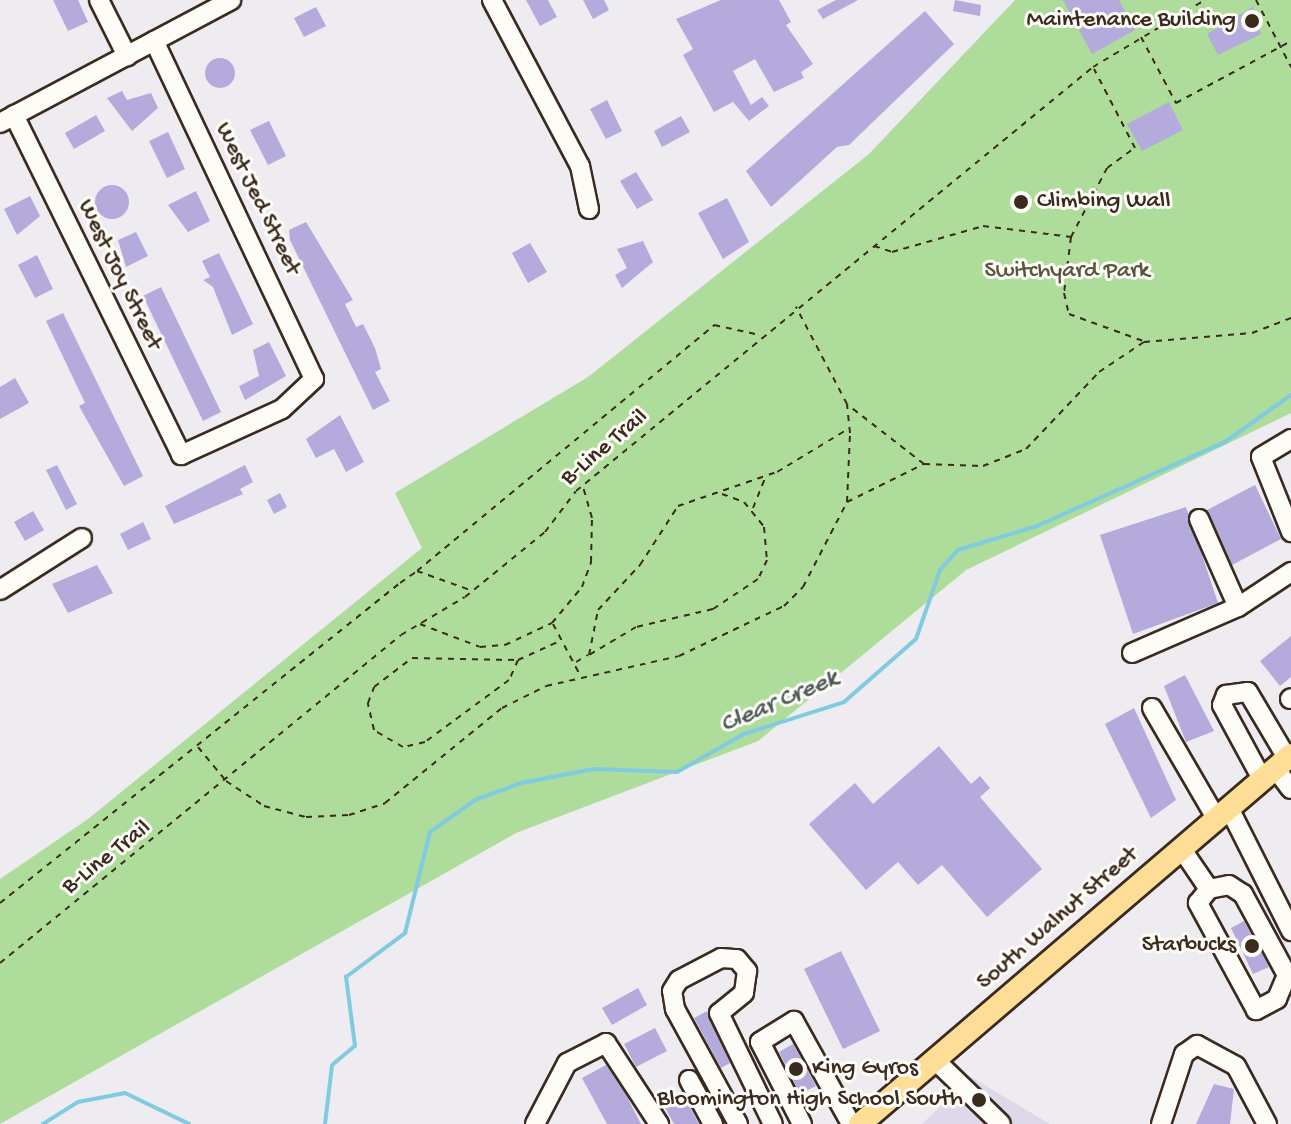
<!DOCTYPE html>
<html>
<head>
<meta charset="utf-8">
<style>
	body { margin:0 }
	#map { position:relative; width:1291px; height:1124px; overflow:hidden; background:#eeecf1; font-family:"Gochi Hand",sans-serif }
	div>[style] { position:absolute }
	.built>* { inset:0; background:#ddd8ea }
	.green>* { inset:0; background:#addc9b }
	.stream>* { height:4px; margin:-2px; padding:0 2px; transform-origin:2px; border-radius:2px; background:#80cbe0 }
	.building>* { inset:0; background:#b4aadb }
	.round { border-radius:50% }
	.path>* { height:2px; margin-top:-1px; transform-origin:0; background:repeating-linear-gradient(90deg,#3b2a1e 0 6px,transparent 0 12px) }
	.roads { filter:drop-shadow(2px 0 #3b2a1e) drop-shadow(-2px 0 #3b2a1e) drop-shadow(0 2px #3b2a1e) drop-shadow(0 -2px #3b2a1e) }
	.minor>* { height:18px; margin:-9px; padding:0 9px; transform-origin:9px; border-radius:9px; background:#fdfcf7 }
	.major>* { height:22px; margin:-11px; padding:0 11px; transform-origin:11px; border-radius:11px; background:#fedd96 }
	.dots>* { width:22px; height:22px; translate:-50% -50%; box-sizing:border-box; border:4px solid #fdfcf7; border-radius:50% }
	span { translate:-50% -50%; white-space:nowrap; text-align:center; line-height:1.15; -webkit-text-stroke:6px #fdfcf7; paint-order:stroke }
	.poi-label { font-size:24px; color:#3b2a1e }
	.right { translate:-100% -50%; text-align:right }
	.left { translate:0 -50%; text-align:left }
	.street-label { font-size:24px; color:#3b2a1e }
	.park-label { font-size:24px; color:#58563d }
	.water-label { font-size:26px; color:#505a58; font-style:italic }
</style>
</head>
<body>
<div id="map">
	<div class="built">
		<div style="clip-path:polygon(971px 1077px,1050px 1124px,922px 1124px)"></div>
	</div>
	<div class="green">
		<div style="clip-path:polygon(1015px 0,1291px 0,1291px 413px,966px 570px,758px 741px,516px 833px,0 1124px,0 879px,88px 819px,422px 548px,395px 493px,588px 377px,869px 154px)"></div>
	</div>
	<div class="stream">
		<div style="left:43px;top:1124px;width:41px;rotate:-32.2deg"></div>
		<div style="left:78px;top:1102px;width:48px;rotate:-10.8deg"></div>
		<div style="left:125px;top:1093px;width:71px;rotate:25.8deg"></div>
		<div style="left:325px;top:1124px;width:59px;rotate:-83.2deg"></div>
		<div style="left:332px;top:1065px;width:30px;rotate:-40deg"></div>
		<div style="left:355px;top:1046px;width:70px;rotate:-97.4deg"></div>
		<div style="left:346px;top:977px;width:74px;rotate:-36.7deg"></div>
		<div style="left:405px;top:933px;width:104px;rotate:-76.1deg"></div>
		<div style="left:430px;top:832px;width:55px;rotate:-35.4deg"></div>
		<div style="left:475px;top:800px;width:49px;rotate:-20.3deg"></div>
		<div style="left:521px;top:783px;width:74px;rotate:-10.9deg"></div>
		<div style="left:594px;top:769px;width:83px;rotate:2.1deg"></div>
		<div style="left:677px;top:772px;width:77px;rotate:-29.6deg"></div>
		<div style="left:744px;top:734px;width:105px;rotate:-17.7deg"></div>
		<div style="left:844px;top:702px;width:96px;rotate:-41.2deg"></div>
		<div style="left:916px;top:639px;width:73px;rotate:-70.8deg"></div>
		<div style="left:940px;top:570px;width:27px;rotate:-48deg"></div>
		<div style="left:958px;top:550px;width:83px;rotate:-16.9deg"></div>
		<div style="left:1037px;top:526px;width:206px;rotate:-24.1deg"></div>
		<div style="left:1225px;top:442px;width:81px;rotate:-35.5deg"></div>
	</div>
	<div class="building">
		<div style="clip-path:polygon(53px 0,78px 0,88px 22px,68px 31px)"></div>
		<div style="clip-path:polygon(526px 0,548px 0,557px 17px,540px 26px)"></div>
		<div style="clip-path:polygon(583px 0,604px 0,609px 10px,593px 19px)"></div>
		<div style="clip-path:polygon(721px 0,779px 0,791px 22px,786px 25px,813px 64px,801px 72px,804px 78px,774px 92px,755px 59px,733px 71px,751px 105px,762px 97px,769px 106px,749px 121px,733px 102px,714px 112px,683px 55px,693px 49px,676px 19px)"></div>
		<div style="clip-path:polygon(836px 0,858px 0,823px 19px,817px 10px)"></div>
		<div style="clip-path:polygon(955px 0,981px 5px,980px 16px,953px 11px)"></div>
		<div style="clip-path:polygon(1063px 0,1119px 0,1135px 30px,1092px 54px)"></div>
		<div style="clip-path:polygon(316px 7px,326px 26px,304px 37px,294px 18px)"></div>
		<div style="clip-path:polygon(1253px 7px,1261px 34px,1218px 55px,1207px 34px)"></div>
		<div style="clip-path:polygon(925px 11px,954px 44px,849px 145px,837px 147px,771px 207px,746px 171px)"></div>
		<div class="round" style="left:205px;top:58px;width:30px;height:30px"></div>
		<div style="clip-path:polygon(122px 91px,127px 100px,151px 93px,158px 108px,132px 131px,107px 98px)"></div>
		<div style="clip-path:polygon(607px 100px,622px 131px,606px 139px,590px 109px)"></div>
		<div style="clip-path:polygon(1169px 102px,1183px 130px,1142px 151px,1127px 124px)"></div>
		<div style="clip-path:polygon(96px 115px,105px 131px,74px 149px,65px 133px)"></div>
		<div style="clip-path:polygon(681px 116px,690px 132px,662px 147px,654px 131px)"></div>
		<div style="clip-path:polygon(269px 121px,286px 156px,268px 165px,250px 130px)"></div>
		<div style="clip-path:polygon(168px 132px,185px 169px,167px 178px,149px 141px)"></div>
		<div style="clip-path:polygon(636px 172px,653px 200px,637px 209px,620px 181px)"></div>
		<div class="round" style="left:95px;top:185px;width:34px;height:34px"></div>
		<div style="clip-path:polygon(196px 191px,210px 221px,188px 232px,168px 205px)"></div>
		<div style="clip-path:polygon(30px 196px,40px 216px,17px 235px,4px 209px)"></div>
		<div style="clip-path:polygon(727px 198px,749px 242px,723px 259px,698px 213px)"></div>
		<div style="clip-path:polygon(306px 222px,353px 300px,345px 304px,356px 327px,363px 324px,375px 348px,381px 369px,375px 372px,390px 401px,373px 410px,290px 240px,289px 230px)"></div>
		<div style="clip-path:polygon(136px 232px,148px 256px,126px 267px,118px 240px)"></div>
		<div style="clip-path:polygon(643px 241px,653px 262px,622px 288px,615px 275px,627px 268px,617px 249px)"></div>
		<div style="clip-path:polygon(530px 243px,547px 272px,528px 283px,512px 253px)"></div>
		<div style="clip-path:polygon(219px 253px,253px 324px,232px 335px,213px 287px,203px 280px,210px 277px,202px 261px)"></div>
		<div style="clip-path:polygon(37px 255px,53px 289px,35px 298px,18px 265px)"></div>
		<div style="clip-path:polygon(161px 287px,221px 412px,203px 421px,143px 296px)"></div>
		<div style="clip-path:polygon(63px 313px,143px 476px,124px 486px,79px 406px,85px 403px,46px 321px)"></div>
		<div style="clip-path:polygon(269px 342px,286px 376px,245px 400px,239px 386px,259px 376px,253px 350px)"></div>
		<div style="clip-path:polygon(15px 378px,29px 403px,0 419px,0 387px)"></div>
		<div style="clip-path:polygon(340px 415px,364px 462px,346px 472px,334px 449px,316px 458px,306px 439px)"></div>
		<div style="clip-path:polygon(57px 465px,77px 504px,66px 510px,46px 470px)"></div>
		<div style="clip-path:polygon(245px 465px,253px 482px,240px 489px,243px 494px,174px 524px,165px 506px)"></div>
		<div style="clip-path:polygon(1255px 485px,1281px 539px,1232px 565px,1207px 510px)"></div>
		<div style="clip-path:polygon(280px 493px,287px 507px,274px 514px,267px 500px)"></div>
		<div style="clip-path:polygon(1186px 507px,1218px 603px,1133px 634px,1100px 535px)"></div>
		<div style="clip-path:polygon(33px 511px,44px 530px,25px 541px,14px 522px)"></div>
		<div style="clip-path:polygon(143px 522px,151px 539px,128px 550px,120px 534px)"></div>
		<div style="clip-path:polygon(97px 565px,113px 593px,68px 613px,52px 584px)"></div>
		<div style="clip-path:polygon(1291px 636px,1291px 677px,1280px 686px,1260px 661px)"></div>
		<div style="clip-path:polygon(1185px 675px,1214px 731px,1186px 742px,1164px 686px)"></div>
		<div style="clip-path:polygon(1134px 708px,1176px 800px,1151px 818px,1105px 724px)"></div>
		<div style="clip-path:polygon(939px 746px,971px 784px,980px 776px,990px 788px,980px 797px,1042px 869px,987px 917px,942px 865px,918px 885px,898px 862px,866px 890px,809px 824px,855px 783px,873px 804px)"></div>
		<div style="clip-path:polygon(1244px 921px,1269px 967px,1253px 974px,1231px 928px)"></div>
		<div style="clip-path:polygon(841px 951px,880px 1031px,843px 1049px,804px 969px)"></div>
		<div style="clip-path:polygon(638px 988px,647px 1005px,612px 1025px,602px 1008px)"></div>
		<div style="clip-path:polygon(707px 1011px,730px 1063px,721px 1068px,694px 1018px)"></div>
		<div style="clip-path:polygon(655px 1028px,667px 1051px,636px 1067px,624px 1044px)"></div>
		<div style="clip-path:polygon(793px 1044px,816px 1086px,800px 1094px,779px 1052px)"></div>
		<div style="clip-path:polygon(606px 1065px,626px 1095px,641px 1124px,607px 1124px,582px 1078px)"></div>
		<div style="clip-path:polygon(1214px 1084px,1234px 1089px,1230px 1124px,1196px 1124px)"></div>
		<div style="clip-path:polygon(681px 1091px,699px 1124px,674px 1124px,662px 1102px)"></div>
	</div>
	<div class="path">
		<div style="left:1256px;top:0;width:76px;rotate:62.4deg"></div>
		<div style="left:1141px;top:37px;width:75px;rotate:62.1deg"></div>
		<div style="left:1176px;top:103px;width:131px;rotate:-28.3deg"></div>
		<div style="left:1071px;top:237px;width:56px;rotate:97.1deg"></div>
		<div style="left:1064px;top:293px;width:22px;rotate:77deg"></div>
		<div style="left:1069px;top:314px;width:79px;rotate:20deg"></div>
		<div style="left:874px;top:246px;width:19px;rotate:18deg"></div>
		<div style="left:892px;top:252px;width:95px;rotate:-15.9deg"></div>
		<div style="left:983px;top:226px;width:89px;rotate:7.1deg"></div>
		<div style="left:1071px;top:237px;width:78px;rotate:-62.4deg"></div>
		<div style="left:1107px;top:168px;width:34px;rotate:-36deg"></div>
		<div style="left:1135px;top:148px;width:89px;rotate:-117.4deg"></div>
		<div style="left:924px;top:464px;width:59px;rotate:1.9deg"></div>
		<div style="left:983px;top:466px;width:46px;rotate:-21.6deg"></div>
		<div style="left:1026px;top:449px;width:106px;rotate:-46.5deg"></div>
		<div style="left:1099px;top:372px;width:54px;rotate:-33.7deg"></div>
		<div style="left:1144px;top:342px;width:108px;rotate:-4.8deg"></div>
		<div style="left:1252px;top:333px;width:42px;rotate:-21deg"></div>
		<div style="left:722px;top:494px;width:23px;rotate:20deg"></div>
		<div style="left:744px;top:502px;width:32px;rotate:51deg"></div>
		<div style="left:764px;top:527px;width:33px;rotate:85deg"></div>
		<div style="left:767px;top:560px;width:21px;rotate:115deg"></div>
		<div style="left:758px;top:579px;width:54px;rotate:146.3deg"></div>
		<div style="left:713px;top:609px;width:79px;rotate:166.8deg"></div>
		<div style="left:636px;top:627px;width:55px;rotate:149.2deg"></div>
		<div style="left:589px;top:655px;width:46px;rotate:-78.7deg"></div>
		<div style="left:598px;top:610px;width:62px;rotate:-47deg"></div>
		<div style="left:640px;top:565px;width:70px;rotate:-57.2deg"></div>
		<div style="left:678px;top:506px;width:105px;rotate:-19deg"></div>
		<div style="left:777px;top:472px;width:83px;rotate:-31.2deg"></div>
		<div style="left:847px;top:502px;width:86px;rotate:-26.3deg"></div>
		<div style="left:924px;top:464px;width:96px;rotate:-142.2deg"></div>
		<div style="left:753px;top:508px;width:32px;rotate:-68deg"></div>
		<div style="left:417px;top:571px;width:386px;rotate:-39.6deg"></div>
		<div style="left:714px;top:325px;width:47px;rotate:12.3deg"></div>
		<div style="left:420px;top:624px;width:64px;rotate:21deg"></div>
		<div style="left:480px;top:647px;width:25px;rotate:-5deg"></div>
		<div style="left:505px;top:645px;width:52px;rotate:-25.1deg"></div>
		<div style="left:552px;top:623px;width:47px;rotate:-50.2deg"></div>
		<div style="left:582px;top:587px;width:27px;rotate:-70deg"></div>
		<div style="left:591px;top:562px;width:44px;rotate:-88.7deg"></div>
		<div style="left:592px;top:518px;width:32px;rotate:-106deg"></div>
		<div style="left:553px;top:624px;width:58px;rotate:62.1deg"></div>
		<div style="left:518px;top:660px;width:22px;rotate:114deg"></div>
		<div style="left:509px;top:680px;width:104px;rotate:143.6deg"></div>
		<div style="left:425px;top:742px;width:23px;rotate:167deg"></div>
		<div style="left:403px;top:747px;width:34px;rotate:-150deg"></div>
		<div style="left:374px;top:730px;width:28px;rotate:-103deg"></div>
		<div style="left:368px;top:703px;width:17px;rotate:-69deg"></div>
		<div style="left:374px;top:687px;width:48px;rotate:-37.3deg"></div>
		<div style="left:412px;top:658px;width:106px;rotate:1.1deg"></div>
		<div style="left:518px;top:660px;width:48px;rotate:-24.4deg"></div>
		<div style="left:576px;top:662px;width:14px;rotate:-30deg"></div>
		<div style="left:198px;top:747px;width:44px;rotate:50.5deg"></div>
		<div style="left:226px;top:781px;width:45px;rotate:33.3deg"></div>
		<div style="left:264px;top:806px;width:43px;rotate:14.7deg"></div>
		<div style="left:306px;top:817px;width:43px;rotate:-2.7deg"></div>
		<div style="left:349px;top:815px;width:38px;rotate:-18deg"></div>
		<div style="left:385px;top:803px;width:151px;rotate:-39.1deg"></div>
		<div style="left:502px;top:708px;width:49px;rotate:-26.6deg"></div>
		<div style="left:546px;top:686px;width:136px;rotate:-12.7deg"></div>
		<div style="left:679px;top:656px;width:116px;rotate:-25.5deg"></div>
		<div style="left:784px;top:606px;width:27px;rotate:-45deg"></div>
		<div style="left:803px;top:587px;width:96px;rotate:-62.6deg"></div>
		<div style="left:847px;top:502px;width:69px;rotate:-87.5deg"></div>
		<div style="left:850px;top:433px;width:29px;rotate:-96deg"></div>
		<div style="left:847px;top:404px;width:110px;rotate:-117.7deg"></div>
		<div style="left:0;top:903px;width:512px;rotate:-38.66deg"></div>
		<div style="left:400px;top:583px;width:21px;rotate:-35deg"></div>
		<div style="left:417px;top:571px;width:56px;rotate:19.7deg"></div>
		<div style="left:0;top:963px;width:518px;rotate:-39.28deg"></div>
		<div style="left:401px;top:635px;width:74px;rotate:-30.7deg"></div>
		<div style="left:465px;top:597px;width:103px;rotate:-39.1deg"></div>
		<div style="left:545px;top:532px;width:51px;rotate:-52.9deg"></div>
		<div style="left:576px;top:491px;width:669px;rotate:-39.36deg"></div>
		<div style="left:1093px;top:67px;width:131px;rotate:-30.9deg"></div>
	</div>
	<div class="roads">
		<div class="minor">
			<div style="left:99px;top:0;width:63px;rotate:63.4deg"></div>
			<div style="left:492px;top:0;width:188px;rotate:62.1deg"></div>
			<div style="left:580px;top:166px;width:44px;rotate:78.2deg"></div>
			<div style="left:14px;top:115px;width:379px;rotate:63.8deg"></div>
			<div style="left:181px;top:455px;width:111px;rotate:-24.5deg"></div>
			<div style="left:282px;top:409px;width:44px;rotate:-43.2deg"></div>
			<div style="left:314px;top:379px;width:374px;rotate:-115.3deg"></div>
			<div style="left:0;top:123px;width:262px;rotate:-28deg"></div>
			<div style="left:1291px;top:439px;width:35px;rotate:149deg"></div>
			<div style="left:1261px;top:457px;width:81px;rotate:68.2deg"></div>
			<div style="left:1199px;top:519px;width:96px;rotate:66.1deg"></div>
			<div style="left:0;top:590px;width:97px;rotate:-32.4deg"></div>
			<div style="left:1132px;top:653px;width:116px;rotate:-23.5deg"></div>
			<div style="left:1238px;top:607px;width:64px;rotate:-33.4deg"></div>
			<div style="left:1290px;top:699px;width:1px;rotate:-45deg"></div>
			<div style="left:1152px;top:708px;width:127px;rotate:59.8deg"></div>
			<div style="left:1275px;top:768px;width:26px;rotate:53deg"></div>
			<div style="left:1262px;top:779px;width:84px;rotate:-118.4deg"></div>
			<div style="left:1222px;top:705px;width:11px;rotate:-68deg"></div>
			<div style="left:1226px;top:695px;width:22px;rotate:-8deg"></div>
			<div style="left:1248px;top:692px;width:77px;rotate:59.4deg"></div>
			<div style="left:1229px;top:808px;width:138px;rotate:63.2deg"></div>
			<div style="left:1181px;top:848px;width:50px;rotate:55.7deg"></div>
			<div style="left:1229px;top:885px;width:17px;rotate:33deg"></div>
			<div style="left:1243px;top:894px;width:92px;rotate:61.5deg"></div>
			<div style="left:1287px;top:975px;width:26px;rotate:113deg"></div>
			<div style="left:1277px;top:999px;width:24px;rotate:152deg"></div>
			<div style="left:1256px;top:1010px;width:122px;rotate:-118.5deg"></div>
			<div style="left:1198px;top:903px;width:18px;rotate:-52deg"></div>
			<div style="left:1209px;top:889px;width:20px;rotate:-11deg"></div>
			<div style="left:934px;top:1059px;width:93px;rotate:44.1deg"></div>
			<div style="left:689px;top:1080px;width:50px;rotate:61.4deg"></div>
			<div style="left:535px;top:1124px;width:69px;rotate:-62.3deg"></div>
			<div style="left:567px;top:1063px;width:44px;rotate:-27.1deg"></div>
			<div style="left:606px;top:1043px;width:97px;rotate:56.8deg"></div>
			<div style="left:738px;top:1124px;width:131px;rotate:-118.7deg"></div>
			<div style="left:675px;top:1009px;width:18px;rotate:-99deg"></div>
			<div style="left:672px;top:991px;width:13px;rotate:-58deg"></div>
			<div style="left:679px;top:980px;width:47px;rotate:-27.6deg"></div>
			<div style="left:721px;top:958px;width:16px;rotate:4deg"></div>
			<div style="left:737px;top:959px;width:16px;rotate:50deg"></div>
			<div style="left:747px;top:971px;width:22px;rotate:98deg"></div>
			<div style="left:744px;top:993px;width:32px;rotate:141deg"></div>
			<div style="left:719px;top:1013px;width:123px;rotate:64.1deg"></div>
			<div style="left:802px;top:1124px;width:92px;rotate:-117.1deg"></div>
			<div style="left:760px;top:1042px;width:40px;rotate:-32deg"></div>
			<div style="left:794px;top:1021px;width:118px;rotate:61deg"></div>
			<div style="left:1161px;top:1124px;width:74px;rotate:-71.8deg"></div>
			<div style="left:1184px;top:1054px;width:16px;rotate:-35deg"></div>
			<div style="left:1197px;top:1045px;width:44px;rotate:28.3deg"></div>
			<div style="left:1236px;top:1066px;width:66px;rotate:61.9deg"></div>
		</div>
		<div class="major">
			<div style="left:860px;top:1124px;width:567px;rotate:-40.57deg"></div>
		</div>
	</div>
	<div class="dots">
		<div style="left:1252px;top:21px;background:#3b2a1e"></div>
		<div style="left:1021px;top:202px;background:#3b2a1e"></div>
		<div style="left:1252px;top:946px;background:#3b2a1e"></div>
		<div style="left:796px;top:1069px;background:#3b2a1e"></div>
		<div style="left:979px;top:1100px;background:#3b2a1e"></div>
	</div>
	<div class="poi-label">
		<span class="right" style="left:1236px;top:21px">Maintenance Building</span>
		<span class="left" style="left:1037px;top:202px">Climbing Wall</span>
		<span class="right" style="left:1236px;top:946px">Starbucks</span>
		<span class="left" style="left:812px;top:1069px">King Gyros</span>
		<span class="right" style="left:963px;top:1100px">Bloomington High School South</span>
	</div>
	<div class="street-label">
		<span style="left:257px;top:199px;rotate:64deg">West Jed Street</span>
		<span style="left:119px;top:275px;rotate:64deg">West Joy Street</span>
		<span style="left:605px;top:448px;rotate:-40deg">B-Line Trail</span>
		<span style="left:107px;top:858px;rotate:-38deg">B-Line Trail</span>
		<span style="left:1058px;top:919px;rotate:-41deg">South Walnut Street</span>
	</div>
	<div class="park-label">
		<span style="left:1067px;top:272px">Switchyard Park</span>
	</div>
	<div class="water-label">
		<span style="left:780px;top:703px;rotate:-23deg">Clear Creek</span>
	</div>
</div>
</body>
</html>
